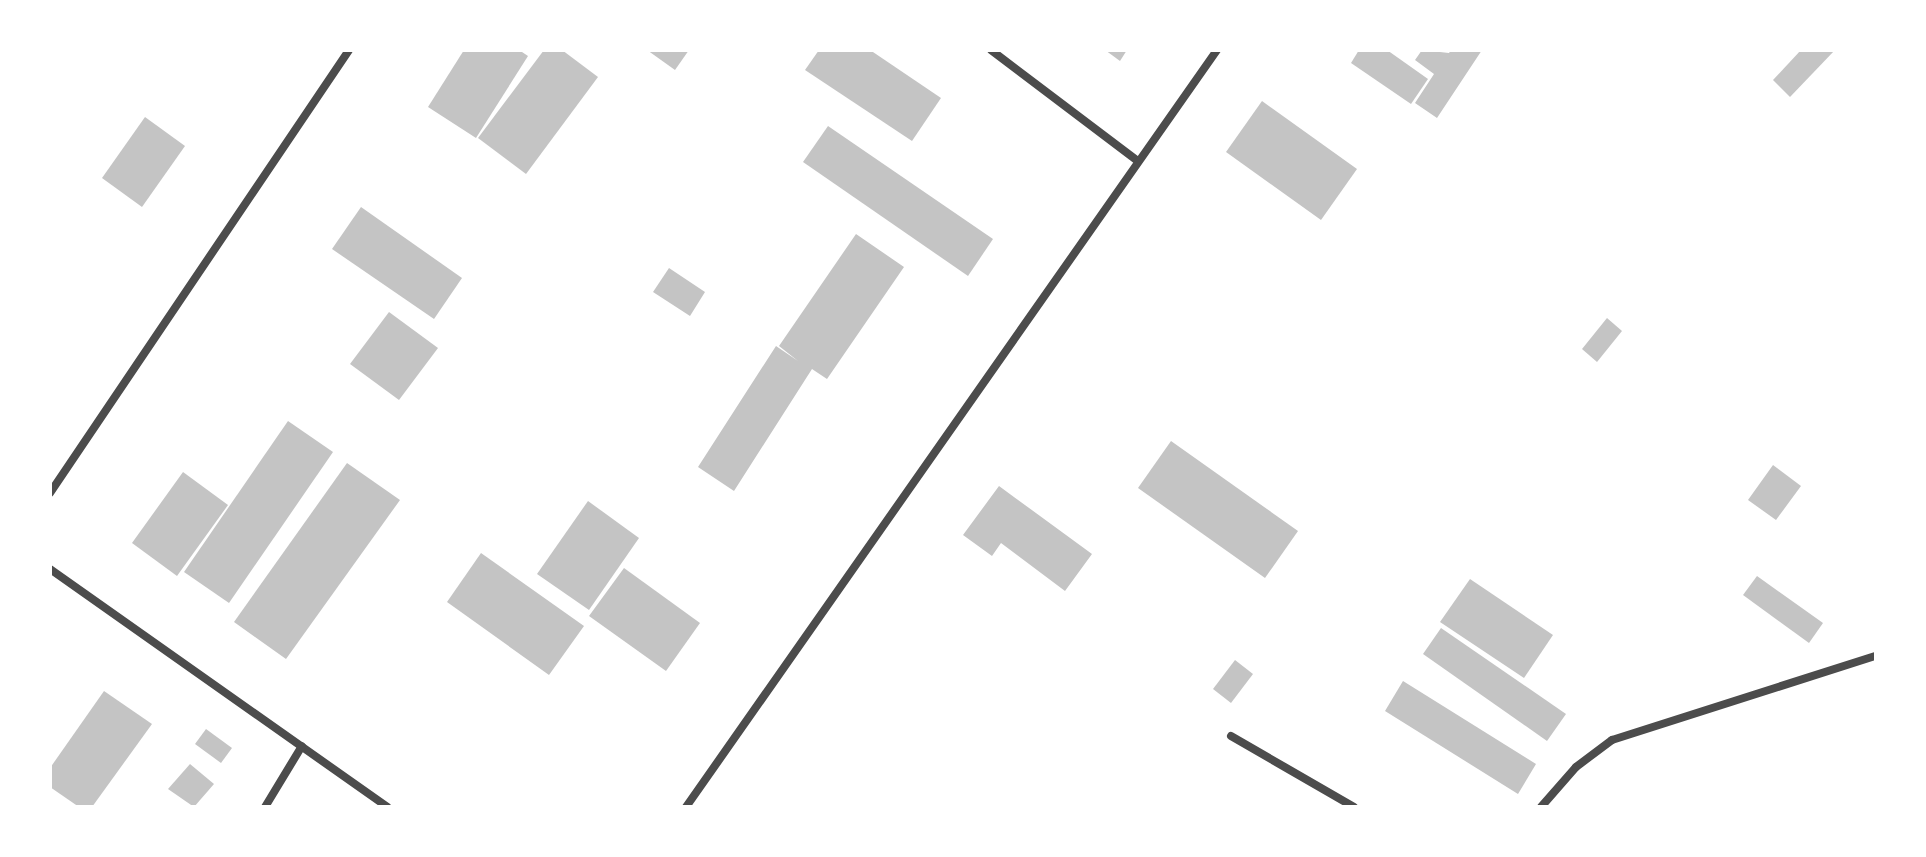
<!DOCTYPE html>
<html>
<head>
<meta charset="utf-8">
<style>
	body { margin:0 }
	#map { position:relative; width:1926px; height:857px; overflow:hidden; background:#fff; font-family:"PT Serif",serif }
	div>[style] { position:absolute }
	.building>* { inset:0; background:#c4c4c4 }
	.minor>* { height:8px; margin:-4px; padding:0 4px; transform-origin:4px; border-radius:4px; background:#4c4c4c }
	span { translate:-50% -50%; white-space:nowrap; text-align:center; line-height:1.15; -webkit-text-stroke:6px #fff; paint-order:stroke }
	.frame { position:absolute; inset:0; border:52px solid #fff; pointer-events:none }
</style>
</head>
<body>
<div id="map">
	<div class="building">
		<div style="clip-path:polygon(464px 50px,519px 50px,528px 56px,476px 138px,428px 107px)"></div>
		<div style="clip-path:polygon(544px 50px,562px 50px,598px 77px,526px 174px,478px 138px)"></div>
		<div style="clip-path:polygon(647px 50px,689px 50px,675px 70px)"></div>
		<div style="clip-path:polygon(819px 50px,870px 50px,941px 98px,912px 141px,805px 70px)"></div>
		<div style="clip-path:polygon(1105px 50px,1127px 50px,1120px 61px)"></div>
		<div style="clip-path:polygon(1359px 50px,1387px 50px,1428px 79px,1411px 104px,1351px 63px)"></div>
		<div style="clip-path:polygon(1422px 50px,1449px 53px,1451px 50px,1482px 50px,1437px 118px,1415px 103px,1434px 74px,1415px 60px)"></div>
		<div style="clip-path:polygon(1801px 50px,1835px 50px,1790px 97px,1773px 80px)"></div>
		<div style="clip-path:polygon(1262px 101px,1357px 169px,1321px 220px,1226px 152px)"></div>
		<div style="clip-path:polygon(145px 117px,185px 146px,142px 207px,102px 178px)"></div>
		<div style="clip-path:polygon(828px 126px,993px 239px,968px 276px,803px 162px)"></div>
		<div style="clip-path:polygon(361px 207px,462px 278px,434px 319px,332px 249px)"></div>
		<div style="clip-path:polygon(856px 234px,904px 267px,827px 379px,812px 369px,734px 491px,698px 467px,776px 346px,798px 361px,779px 346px)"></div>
		<div style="clip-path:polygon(669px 268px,705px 292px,690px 316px,653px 292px)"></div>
		<div style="clip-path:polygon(389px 312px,438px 348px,399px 400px,350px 364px)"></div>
		<div style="clip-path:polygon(1607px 318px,1622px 331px,1597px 362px,1582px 349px)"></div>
		<div style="clip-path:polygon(288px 421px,333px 452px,229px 603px,184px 572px)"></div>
		<div style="clip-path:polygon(1171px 441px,1298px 531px,1265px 578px,1138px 488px)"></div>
		<div style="clip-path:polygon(347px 463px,400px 500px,286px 659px,234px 622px)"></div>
		<div style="clip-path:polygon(1773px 465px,1801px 486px,1776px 520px,1748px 500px)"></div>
		<div style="clip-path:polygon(183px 472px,228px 505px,177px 576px,132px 543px)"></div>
		<div style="clip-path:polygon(999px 486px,1092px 554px,1065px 591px,1001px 543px,992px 556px,963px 535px)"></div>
		<div style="clip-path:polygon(588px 501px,639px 538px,589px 610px,537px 574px)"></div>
		<div style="clip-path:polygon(481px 553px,584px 626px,549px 675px,447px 602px)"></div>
		<div style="clip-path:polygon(624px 568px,700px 623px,666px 671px,589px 616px)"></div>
		<div style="clip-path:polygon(1757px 576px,1823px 623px,1809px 643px,1743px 595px)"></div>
		<div style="clip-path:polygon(1470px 579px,1553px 635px,1524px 678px,1440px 622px)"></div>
		<div style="clip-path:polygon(1441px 628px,1566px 714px,1547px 741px,1423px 654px)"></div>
		<div style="clip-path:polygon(1235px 660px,1253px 674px,1231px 703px,1213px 689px)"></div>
		<div style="clip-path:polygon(1403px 681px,1536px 764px,1518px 794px,1385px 711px)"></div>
		<div style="clip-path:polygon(104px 691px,152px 724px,92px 807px,79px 807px,50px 787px,50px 768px)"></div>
		<div style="clip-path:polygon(206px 729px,232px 748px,221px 763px,195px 744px)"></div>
		<div style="clip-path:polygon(190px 764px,214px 784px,194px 807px,168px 789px)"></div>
	</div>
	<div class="minor">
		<div style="left:991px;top:50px;width:184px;rotate:37.1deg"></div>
		<div style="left:50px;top:493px;width:534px;rotate:-55.98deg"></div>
		<div style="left:50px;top:569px;width:413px;rotate:35.2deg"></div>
		<div style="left:1231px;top:736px;width:142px;rotate:30deg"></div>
		<div style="left:265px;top:807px;width:71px;rotate:-58.8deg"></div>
		<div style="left:686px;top:807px;width:925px;rotate:-54.95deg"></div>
		<div style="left:1541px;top:807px;width:53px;rotate:-48.8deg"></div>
		<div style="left:1576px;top:767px;width:45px;rotate:-36.9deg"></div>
		<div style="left:1612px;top:740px;width:277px;rotate:-17.7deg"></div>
	</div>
	<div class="frame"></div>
</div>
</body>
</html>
